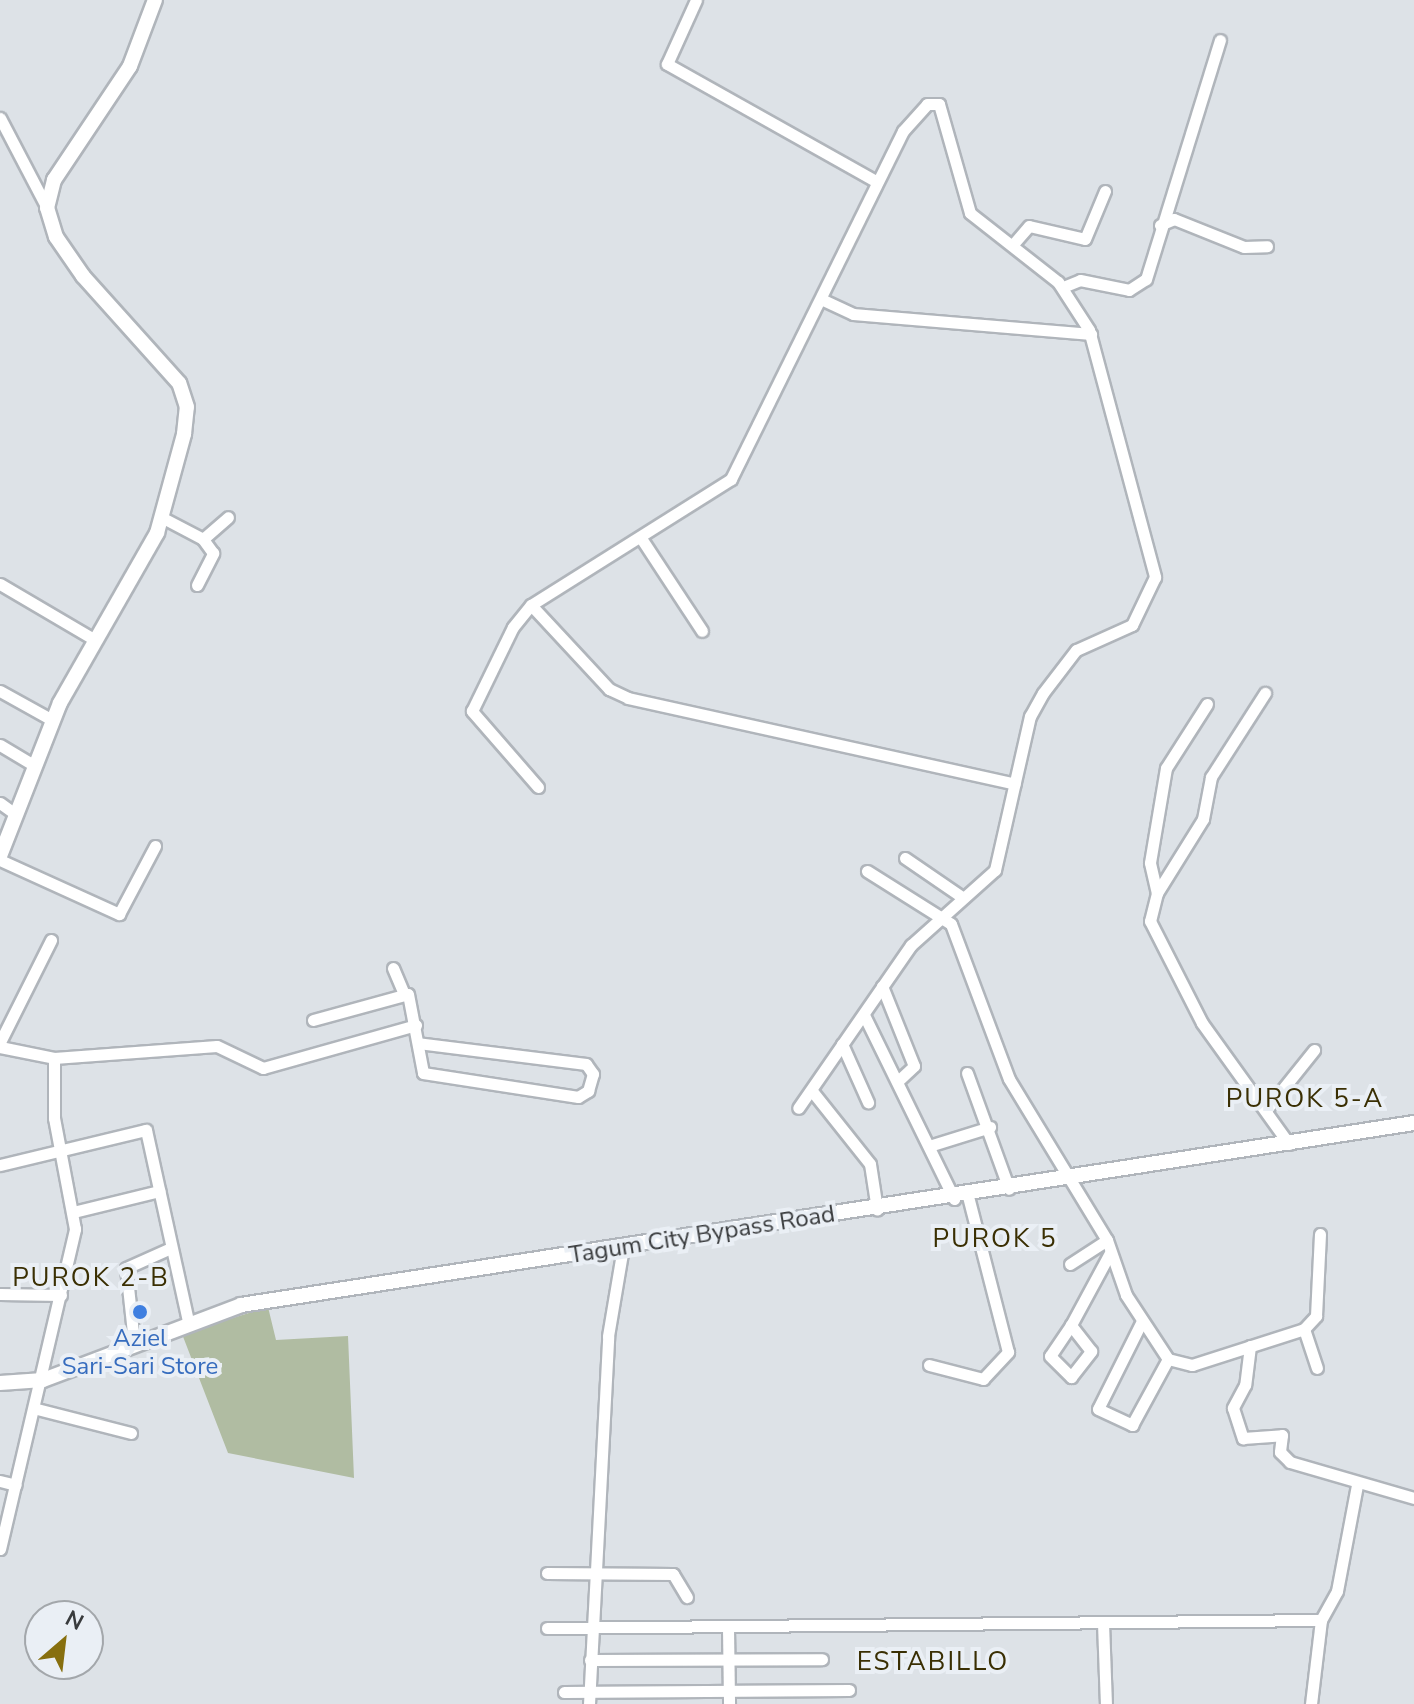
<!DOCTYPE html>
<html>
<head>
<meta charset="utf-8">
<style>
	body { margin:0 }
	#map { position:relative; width:1414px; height:1704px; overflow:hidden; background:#dde2e7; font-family:"Nunito Sans",sans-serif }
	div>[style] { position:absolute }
	.green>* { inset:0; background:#b0bca2 }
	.roads { filter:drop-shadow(2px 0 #b0b5bb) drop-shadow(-2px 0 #b0b5bb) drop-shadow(0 2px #b0b5bb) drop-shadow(0 -2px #b0b5bb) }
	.minor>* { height:11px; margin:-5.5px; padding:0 5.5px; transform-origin:5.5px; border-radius:5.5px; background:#fff }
	.major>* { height:14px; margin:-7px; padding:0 7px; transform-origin:7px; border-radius:7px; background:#fff }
	.dots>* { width:22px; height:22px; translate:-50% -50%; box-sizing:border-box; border:4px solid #eaeff5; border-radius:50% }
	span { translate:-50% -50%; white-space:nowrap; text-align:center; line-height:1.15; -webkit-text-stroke:8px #eaeff5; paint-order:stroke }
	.street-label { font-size:24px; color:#393b3d }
	.shop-label { font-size:24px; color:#366cbe }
	.neighbourhood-label { font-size:26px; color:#3a2f03; letter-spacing:2px }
	.north { position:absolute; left:24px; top:1600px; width:80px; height:80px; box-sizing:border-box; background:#eaeff5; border:2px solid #a3a7ab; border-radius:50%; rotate:28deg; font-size:22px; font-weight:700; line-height:32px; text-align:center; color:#393b3d }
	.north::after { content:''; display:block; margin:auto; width:28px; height:36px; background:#876f0e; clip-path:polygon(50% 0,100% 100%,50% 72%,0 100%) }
</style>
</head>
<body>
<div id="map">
	<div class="green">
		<div style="clip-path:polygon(268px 1307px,276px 1340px,348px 1336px,354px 1478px,228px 1453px,182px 1334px)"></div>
	</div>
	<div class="roads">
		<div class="minor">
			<div style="left:696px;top:0;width:70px;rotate:114.4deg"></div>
			<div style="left:667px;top:64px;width:241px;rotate:29.3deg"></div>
			<div style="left:0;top:118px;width:102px;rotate:62.4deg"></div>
			<div style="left:1160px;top:225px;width:15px;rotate:-23deg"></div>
			<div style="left:1174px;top:219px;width:75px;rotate:21.8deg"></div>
			<div style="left:1244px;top:247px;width:23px;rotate:-2deg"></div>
			<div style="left:1015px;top:242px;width:21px;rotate:-49deg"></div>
			<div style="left:1029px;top:226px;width:57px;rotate:13.1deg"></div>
			<div style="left:1085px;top:239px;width:52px;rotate:-67.4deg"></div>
			<div style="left:1063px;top:287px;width:18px;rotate:-22deg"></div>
			<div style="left:1080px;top:280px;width:50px;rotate:11.5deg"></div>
			<div style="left:1129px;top:290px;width:20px;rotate:-33deg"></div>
			<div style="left:1146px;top:279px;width:250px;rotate:-72.8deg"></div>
			<div style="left:821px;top:299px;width:35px;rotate:25deg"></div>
			<div style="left:853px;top:314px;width:239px;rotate:4.8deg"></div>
			<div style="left:163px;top:518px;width:45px;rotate:27.7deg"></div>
			<div style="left:203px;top:539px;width:33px;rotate:-41deg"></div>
			<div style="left:641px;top:538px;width:111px;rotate:56.7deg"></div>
			<div style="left:0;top:584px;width:110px;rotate:30.5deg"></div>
			<div style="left:197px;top:585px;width:36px;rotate:-63deg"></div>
			<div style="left:213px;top:553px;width:17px;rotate:-126deg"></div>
			<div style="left:531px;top:605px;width:115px;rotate:47.1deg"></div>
			<div style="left:609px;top:689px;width:21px;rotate:25deg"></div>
			<div style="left:628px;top:698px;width:396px;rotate:12.5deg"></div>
			<div style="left:0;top:691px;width:60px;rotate:29.1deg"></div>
			<div style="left:1207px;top:704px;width:76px;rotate:122.6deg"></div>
			<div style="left:1166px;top:768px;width:96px;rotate:99.6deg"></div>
			<div style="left:1150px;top:863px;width:31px;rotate:77deg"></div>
			<div style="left:1157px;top:893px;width:29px;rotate:104deg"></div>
			<div style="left:1150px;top:921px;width:114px;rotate:63deg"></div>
			<div style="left:1202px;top:1023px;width:149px;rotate:54.3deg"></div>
			<div style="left:0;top:745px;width:39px;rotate:31deg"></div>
			<div style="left:538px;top:787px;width:101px;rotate:-131deg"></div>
			<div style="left:472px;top:711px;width:93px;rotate:-64deg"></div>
			<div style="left:513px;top:627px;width:28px;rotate:-51deg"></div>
			<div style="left:531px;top:605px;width:236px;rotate:-32.2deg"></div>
			<div style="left:731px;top:479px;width:388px;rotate:-63.7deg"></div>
			<div style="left:903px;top:131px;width:36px;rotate:-48deg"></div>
			<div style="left:927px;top:104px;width:12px"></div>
			<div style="left:939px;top:104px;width:113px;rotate:74.1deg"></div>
			<div style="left:970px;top:213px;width:112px;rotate:38.1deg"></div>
			<div style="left:1058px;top:282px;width:57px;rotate:57.1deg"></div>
			<div style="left:1089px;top:330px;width:256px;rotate:75deg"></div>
			<div style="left:1155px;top:577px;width:53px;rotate:115.6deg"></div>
			<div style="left:1132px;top:625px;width:61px;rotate:155.9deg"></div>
			<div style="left:1076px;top:650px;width:54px;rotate:127.5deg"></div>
			<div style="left:1043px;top:693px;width:26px;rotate:119deg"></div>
			<div style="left:1030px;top:716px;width:158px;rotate:102.8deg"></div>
			<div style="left:995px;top:870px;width:113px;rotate:138.2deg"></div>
			<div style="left:911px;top:945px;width:198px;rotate:124.7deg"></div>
			<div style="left:0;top:803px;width:19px;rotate:36deg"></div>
			<div style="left:905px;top:858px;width:69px;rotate:34.4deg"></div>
			<div style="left:0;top:860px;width:131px;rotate:24.4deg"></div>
			<div style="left:119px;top:914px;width:77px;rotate:-62.1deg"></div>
			<div style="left:867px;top:871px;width:99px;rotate:32.2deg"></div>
			<div style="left:951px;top:924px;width:165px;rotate:69.5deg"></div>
			<div style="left:1009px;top:1079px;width:188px;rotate:58.7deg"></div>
			<div style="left:1107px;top:1240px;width:58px;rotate:70.9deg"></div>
			<div style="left:1126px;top:1295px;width:77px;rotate:56.7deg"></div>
			<div style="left:1168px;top:1359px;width:25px;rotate:14deg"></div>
			<div style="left:1192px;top:1365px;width:118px;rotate:-17.8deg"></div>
			<div style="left:1304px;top:1329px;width:41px;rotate:71.6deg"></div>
			<div style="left:1157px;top:893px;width:87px;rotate:-58.1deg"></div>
			<div style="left:1203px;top:819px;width:43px;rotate:-79.2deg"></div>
			<div style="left:1211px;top:777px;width:100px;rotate:-57.3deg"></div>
			<div style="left:393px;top:968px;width:28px;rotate:67deg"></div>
			<div style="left:882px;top:986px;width:86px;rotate:68.2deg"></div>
			<div style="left:914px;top:1066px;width:22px;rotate:137deg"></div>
			<div style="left:864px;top:1015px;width:205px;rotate:63.9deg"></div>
			<div style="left:313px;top:1020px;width:98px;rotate:-15.3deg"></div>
			<div style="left:408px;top:994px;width:80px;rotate:79.2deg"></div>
			<div style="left:423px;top:1073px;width:157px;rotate:8.8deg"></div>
			<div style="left:578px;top:1097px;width:12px;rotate:-31deg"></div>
			<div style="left:588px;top:1091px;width:18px;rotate:-74deg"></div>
			<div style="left:593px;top:1074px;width:12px;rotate:-125deg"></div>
			<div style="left:586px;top:1064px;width:169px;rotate:-172.9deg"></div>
			<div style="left:0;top:1042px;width:114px;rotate:-63.4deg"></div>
			<div style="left:842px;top:1044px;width:64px;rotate:65.9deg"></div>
			<div style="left:0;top:1047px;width:55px;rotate:11.5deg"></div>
			<div style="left:54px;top:1058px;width:163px;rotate:-4.2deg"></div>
			<div style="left:217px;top:1046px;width:51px;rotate:25.6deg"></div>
			<div style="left:263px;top:1068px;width:159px;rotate:-15.7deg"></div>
			<div style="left:967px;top:1073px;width:123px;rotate:70.1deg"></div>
			<div style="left:812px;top:1091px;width:93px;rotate:51.5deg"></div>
			<div style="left:870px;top:1164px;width:46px;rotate:81.2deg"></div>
			<div style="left:1266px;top:1110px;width:77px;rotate:-51.3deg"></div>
			<div style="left:929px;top:1146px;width:64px;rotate:-17.3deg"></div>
			<div style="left:0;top:1165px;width:150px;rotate:-13.5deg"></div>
			<div style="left:146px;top:1130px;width:196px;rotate:77.6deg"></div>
			<div style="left:73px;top:1212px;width:89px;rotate:-13.7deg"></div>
			<div style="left:1070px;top:1264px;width:44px;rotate:-33deg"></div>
			<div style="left:0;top:1294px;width:61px;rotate:0.9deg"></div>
			<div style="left:1142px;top:1321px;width:98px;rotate:116.6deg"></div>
			<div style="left:1098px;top:1409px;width:38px;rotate:25deg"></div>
			<div style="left:1132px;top:1425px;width:75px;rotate:-61.4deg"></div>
			<div style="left:1071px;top:1325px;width:37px;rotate:124deg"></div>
			<div style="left:1050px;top:1356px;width:30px;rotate:45deg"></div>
			<div style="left:1071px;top:1377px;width:33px;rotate:-52deg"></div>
			<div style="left:1091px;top:1351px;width:33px;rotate:-128deg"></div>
			<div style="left:1071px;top:1325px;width:82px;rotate:-61.6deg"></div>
			<div style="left:1304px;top:1329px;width:18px;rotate:-47deg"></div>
			<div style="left:1316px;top:1316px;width:82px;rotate:-87.2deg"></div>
			<div style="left:134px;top:1342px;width:74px;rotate:-96.2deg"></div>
			<div style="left:126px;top:1268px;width:49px;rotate:-24deg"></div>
			<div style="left:1250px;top:1346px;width:39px;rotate:97deg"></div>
			<div style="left:1245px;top:1385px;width:26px;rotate:118deg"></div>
			<div style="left:1233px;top:1408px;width:32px;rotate:72deg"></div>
			<div style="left:1243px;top:1438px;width:39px;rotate:-4deg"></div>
			<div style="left:1282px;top:1435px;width:17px;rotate:97deg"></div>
			<div style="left:1280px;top:1452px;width:14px;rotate:45deg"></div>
			<div style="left:1290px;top:1462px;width:129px;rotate:16.2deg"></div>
			<div style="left:929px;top:1365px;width:56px;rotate:14.5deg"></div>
			<div style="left:983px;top:1379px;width:37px;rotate:-47deg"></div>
			<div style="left:1008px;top:1352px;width:161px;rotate:-104.4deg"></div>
			<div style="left:37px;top:1409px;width:97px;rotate:14.3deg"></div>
			<div style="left:0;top:1481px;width:16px;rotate:14deg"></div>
			<div style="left:0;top:1549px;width:329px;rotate:-76.8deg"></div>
			<div style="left:75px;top:1229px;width:113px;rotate:-100.7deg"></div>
			<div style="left:54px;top:1118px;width:60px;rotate:-90deg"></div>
			<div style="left:547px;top:1573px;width:126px;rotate:0.5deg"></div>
			<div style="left:673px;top:1574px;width:27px;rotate:59deg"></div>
			<div style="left:1321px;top:1620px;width:33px;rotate:-61deg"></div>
			<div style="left:1337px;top:1591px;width:108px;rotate:-79.3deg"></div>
			<div style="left:1103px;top:1623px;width:81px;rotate:87.9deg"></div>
			<div style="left:547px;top:1628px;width:774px;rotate:-0.59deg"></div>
			<div style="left:1321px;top:1620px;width:85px;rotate:96.8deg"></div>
			<div style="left:728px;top:1628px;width:76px;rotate:89.2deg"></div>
			<div style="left:590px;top:1660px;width:232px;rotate:-0.2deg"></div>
			<div style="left:564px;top:1692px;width:285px;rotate:-0.4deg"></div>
			<div style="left:589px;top:1704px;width:368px;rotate:-87deg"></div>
			<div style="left:608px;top:1336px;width:90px;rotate:-80.4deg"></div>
		</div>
		<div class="major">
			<div style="left:0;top:856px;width:164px;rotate:-68.6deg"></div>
			<div style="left:60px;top:703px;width:196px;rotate:-60.3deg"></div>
			<div style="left:157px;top:533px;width:103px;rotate:-74.7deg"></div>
			<div style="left:184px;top:434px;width:27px;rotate:-84deg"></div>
			<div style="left:187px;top:407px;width:25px;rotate:-108deg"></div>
			<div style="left:179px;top:383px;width:144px;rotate:-131.9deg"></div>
			<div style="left:83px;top:276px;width:47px;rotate:-124.7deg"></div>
			<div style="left:56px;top:237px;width:30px;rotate:-107deg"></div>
			<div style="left:47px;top:208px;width:29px;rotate:-76deg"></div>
			<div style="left:54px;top:180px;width:137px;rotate:-56.3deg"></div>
			<div style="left:130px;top:66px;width:71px;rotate:-69.3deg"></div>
			<div style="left:0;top:1383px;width:43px;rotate:-4deg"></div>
			<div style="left:43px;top:1380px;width:212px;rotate:-20.7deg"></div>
			<div style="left:241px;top:1305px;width:1187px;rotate:-8.82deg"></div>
		</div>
	</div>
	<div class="dots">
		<div style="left:140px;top:1312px;background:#3f7fe0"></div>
	</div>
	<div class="street-label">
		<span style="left:702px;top:1235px;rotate:-9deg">Tagum City Bypass Road</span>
	</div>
	<div class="shop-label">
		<span style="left:140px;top:1353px">Aziel<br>Sari-Sari Store</span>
	</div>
	<div class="neighbourhood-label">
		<span style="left:1305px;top:1099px">PUROK 5-A</span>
		<span style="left:995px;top:1239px">PUROK 5</span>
		<span style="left:91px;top:1278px">PUROK 2-B</span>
		<span style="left:933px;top:1662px">ESTABILLO</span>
	</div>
	<div class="north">N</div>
</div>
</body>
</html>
